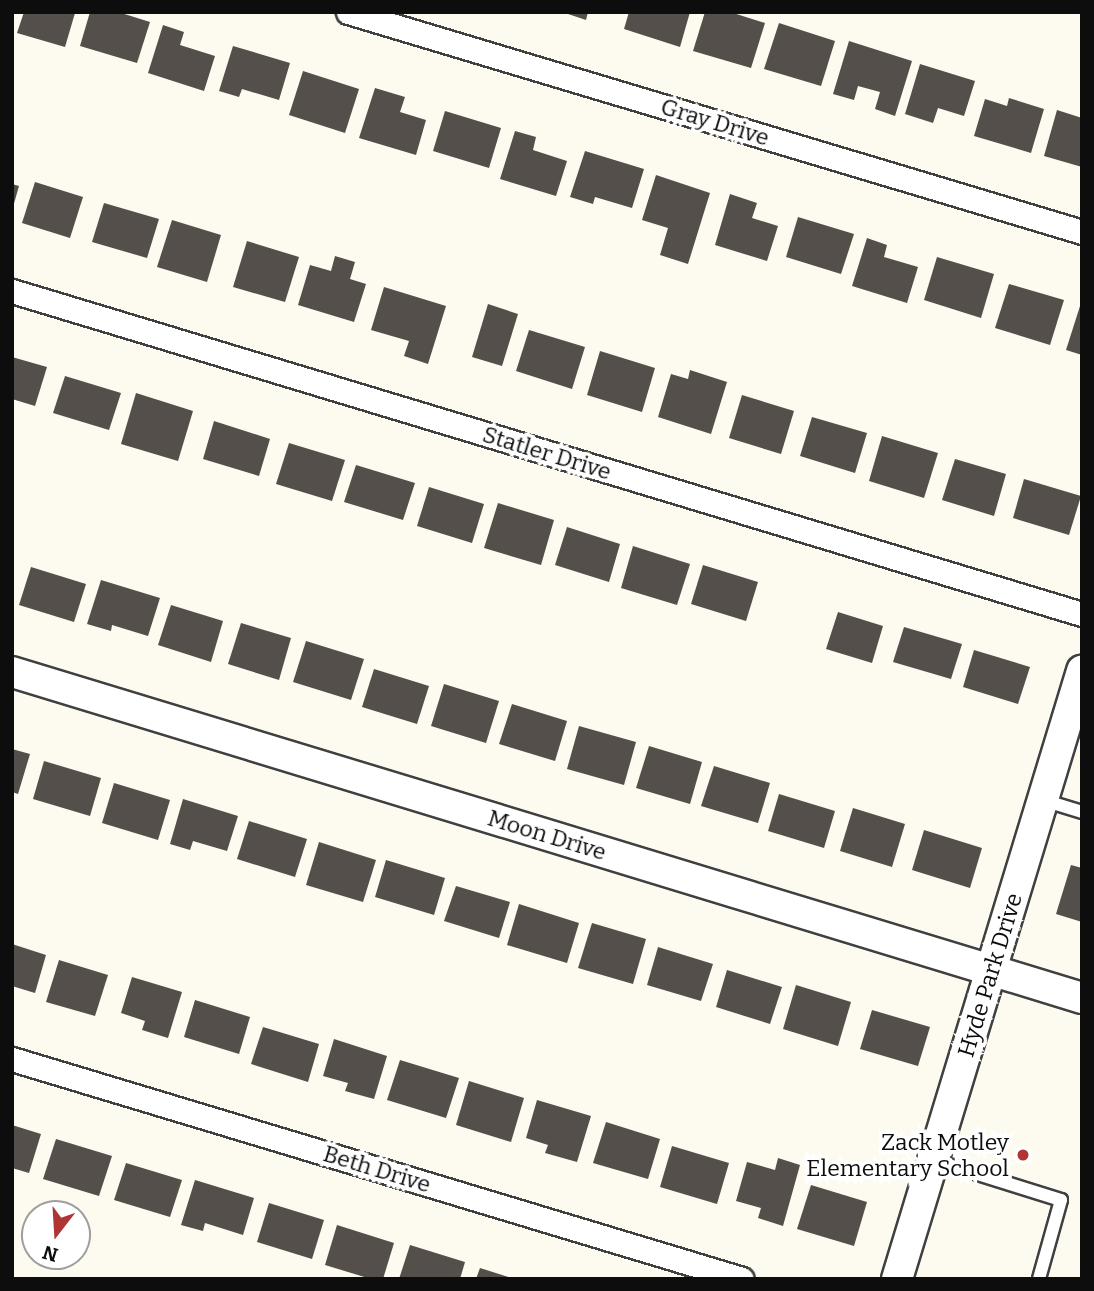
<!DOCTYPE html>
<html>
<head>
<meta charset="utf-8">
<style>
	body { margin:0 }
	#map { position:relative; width:1094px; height:1291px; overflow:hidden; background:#fdfbef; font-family:Bitter,serif }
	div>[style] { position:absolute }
	.building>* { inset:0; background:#544f4a }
	.roads { filter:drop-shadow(2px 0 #404040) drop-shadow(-2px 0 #404040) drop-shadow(0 2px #404040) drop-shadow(0 -2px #404040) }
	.service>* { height:12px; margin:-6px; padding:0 6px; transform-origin:6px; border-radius:6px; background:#fff }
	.minor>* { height:23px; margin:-11.5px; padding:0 11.5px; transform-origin:11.5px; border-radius:11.5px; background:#fff }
	.tertiary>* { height:30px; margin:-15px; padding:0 15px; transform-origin:15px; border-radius:15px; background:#fff }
	.dots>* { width:19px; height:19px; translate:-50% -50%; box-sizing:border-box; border:4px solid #fff; border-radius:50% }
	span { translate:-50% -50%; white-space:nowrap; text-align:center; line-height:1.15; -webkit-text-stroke:7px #fff; paint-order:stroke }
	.street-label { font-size:23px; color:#0d0d0d }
	.poi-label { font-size:23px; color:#0d0d0d }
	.right { translate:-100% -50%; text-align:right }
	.frame { position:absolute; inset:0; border:14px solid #0d0d0d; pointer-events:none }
	.north { position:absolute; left:21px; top:1200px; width:70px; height:70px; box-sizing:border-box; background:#fff; border:2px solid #9e9e9e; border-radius:50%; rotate:197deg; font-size:19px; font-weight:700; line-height:28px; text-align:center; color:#0d0d0d }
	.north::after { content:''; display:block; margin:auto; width:24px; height:32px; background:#ae3534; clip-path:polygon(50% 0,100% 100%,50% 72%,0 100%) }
</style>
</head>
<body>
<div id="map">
	<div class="building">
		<div style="clip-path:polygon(24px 12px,75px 13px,65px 47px,17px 33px)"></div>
		<div style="clip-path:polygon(90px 12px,118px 12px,150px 22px,137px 63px,80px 46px)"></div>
		<div style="clip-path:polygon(562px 12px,588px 12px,586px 20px)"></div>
		<div style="clip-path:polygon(629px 12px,690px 12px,680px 47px,624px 29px)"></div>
		<div style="clip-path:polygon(705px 12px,730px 12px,765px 23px,751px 68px,693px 51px)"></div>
		<div style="clip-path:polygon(779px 23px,835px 41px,821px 86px,764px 69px)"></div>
		<div style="clip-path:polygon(163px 25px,184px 32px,180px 45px,215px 56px,204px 91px,148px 73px)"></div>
		<div style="clip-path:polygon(849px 41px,912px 61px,895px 116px,875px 109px,880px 92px,858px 86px,854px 100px,833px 94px)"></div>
		<div style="clip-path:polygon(233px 46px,290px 63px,279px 100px,242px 89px,239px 97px,219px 91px)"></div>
		<div style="clip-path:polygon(920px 64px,975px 81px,964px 116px,938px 108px,933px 123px,905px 114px)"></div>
		<div style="clip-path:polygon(303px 71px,359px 89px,345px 133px,289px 115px)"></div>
		<div style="clip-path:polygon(375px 88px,405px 97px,400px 112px,426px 120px,416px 155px,359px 138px)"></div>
		<div style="clip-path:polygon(1009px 98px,1044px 109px,1031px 153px,974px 136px,985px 99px,1007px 106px)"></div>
		<div style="clip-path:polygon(1057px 110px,1082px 118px,1082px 167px,1044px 156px)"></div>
		<div style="clip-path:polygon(445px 111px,501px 128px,489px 168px,433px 151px)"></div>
		<div style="clip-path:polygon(515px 131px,536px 137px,533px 150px,567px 161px,556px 196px,500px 179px)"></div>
		<div style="clip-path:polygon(585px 151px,644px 169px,632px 208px,595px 197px,593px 204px,570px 197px)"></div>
		<div style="clip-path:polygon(656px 175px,710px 193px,688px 264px,660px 255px,668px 228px,642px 220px)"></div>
		<div style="clip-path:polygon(35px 182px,83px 197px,70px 238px,22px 223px)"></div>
		<div style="clip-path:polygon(12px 184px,19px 186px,13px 207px,12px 207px)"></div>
		<div style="clip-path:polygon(730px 194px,757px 203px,752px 218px,778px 226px,767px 261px,715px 245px)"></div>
		<div style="clip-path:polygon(104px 203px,159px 219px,147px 258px,92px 242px)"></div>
		<div style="clip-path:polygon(798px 217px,854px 234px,841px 274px,786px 257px)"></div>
		<div style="clip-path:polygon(172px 220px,221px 235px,207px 282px,157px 267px)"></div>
		<div style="clip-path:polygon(867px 238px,887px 245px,884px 257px,918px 267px,907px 303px,852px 286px)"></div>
		<div style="clip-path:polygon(247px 241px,299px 257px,285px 302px,233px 287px)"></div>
		<div style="clip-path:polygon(335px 256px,355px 262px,350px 279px,366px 284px,354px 322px,298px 305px,310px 265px,331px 271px)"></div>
		<div style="clip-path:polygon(937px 257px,994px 274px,981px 318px,924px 300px)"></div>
		<div style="clip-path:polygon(1009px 284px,1064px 300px,1050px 345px,995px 328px)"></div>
		<div style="clip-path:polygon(384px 287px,446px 306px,428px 364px,404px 356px,409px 341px,371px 330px)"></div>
		<div style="clip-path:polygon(488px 304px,518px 314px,502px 366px,472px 357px)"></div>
		<div style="clip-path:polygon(1080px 306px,1082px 307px,1082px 355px,1066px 350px)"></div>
		<div style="clip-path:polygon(529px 330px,585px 347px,572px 389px,516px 371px)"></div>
		<div style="clip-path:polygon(600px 351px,655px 368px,642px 412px,587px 395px)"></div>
		<div style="clip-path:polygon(12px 357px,47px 367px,35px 406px,12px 399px)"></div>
		<div style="clip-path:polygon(690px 370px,727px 382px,711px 434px,658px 417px,671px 374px,688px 379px)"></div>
		<div style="clip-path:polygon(65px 376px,121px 393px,109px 430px,53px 413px)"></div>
		<div style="clip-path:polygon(136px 393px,193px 411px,178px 461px,121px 444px)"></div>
		<div style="clip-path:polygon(742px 395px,794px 411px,781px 454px,729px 438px)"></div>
		<div style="clip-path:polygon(812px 417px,867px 433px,855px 473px,800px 456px)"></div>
		<div style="clip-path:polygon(214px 421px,270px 439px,259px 476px,203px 459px)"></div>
		<div style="clip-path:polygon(882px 436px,938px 453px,924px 498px,869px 481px)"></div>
		<div style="clip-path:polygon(289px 443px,345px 460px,332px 501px,276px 484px)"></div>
		<div style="clip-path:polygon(955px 459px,1006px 474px,994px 516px,942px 500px)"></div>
		<div style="clip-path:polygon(356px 465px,415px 483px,403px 520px,344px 502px)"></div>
		<div style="clip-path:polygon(1024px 479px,1081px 496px,1069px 535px,1013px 518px)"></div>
		<div style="clip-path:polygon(429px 487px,484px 504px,472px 543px,417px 526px)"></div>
		<div style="clip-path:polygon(498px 503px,554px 520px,541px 565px,484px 548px)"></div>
		<div style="clip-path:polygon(567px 527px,620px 544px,609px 582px,555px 565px)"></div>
		<div style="clip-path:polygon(633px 546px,690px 564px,677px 605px,621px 588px)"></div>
		<div style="clip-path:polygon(703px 565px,758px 582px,746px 621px,691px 604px)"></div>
		<div style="clip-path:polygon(31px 567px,86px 584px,74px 622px,19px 605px)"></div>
		<div style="clip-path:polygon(101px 580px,160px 598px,148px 636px,112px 625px,111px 631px,87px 624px)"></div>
		<div style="clip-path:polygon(171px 605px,223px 621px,211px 662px,158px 645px)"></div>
		<div style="clip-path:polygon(838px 612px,883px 626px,872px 663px,826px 649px)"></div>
		<div style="clip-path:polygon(241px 623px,291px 638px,279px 680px,228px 664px)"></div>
		<div style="clip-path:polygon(904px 627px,962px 644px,951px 679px,893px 662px)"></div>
		<div style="clip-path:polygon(306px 641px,364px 659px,351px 700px,293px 682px)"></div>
		<div style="clip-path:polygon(974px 650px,1030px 667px,1018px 704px,963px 687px)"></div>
		<div style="clip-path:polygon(374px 669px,429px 686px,417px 724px,362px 707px)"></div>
		<div style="clip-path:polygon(444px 684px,499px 701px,486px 743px,431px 726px)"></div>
		<div style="clip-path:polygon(512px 704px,567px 721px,555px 761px,499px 744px)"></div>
		<div style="clip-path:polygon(579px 726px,636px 742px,624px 785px,567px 769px)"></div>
		<div style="clip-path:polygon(649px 746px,702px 762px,690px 804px,636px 788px)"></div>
		<div style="clip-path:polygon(12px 749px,30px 754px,18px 794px,12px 792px)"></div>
		<div style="clip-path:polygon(44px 761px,101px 778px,90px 816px,33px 799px)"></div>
		<div style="clip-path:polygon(714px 766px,770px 783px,758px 823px,701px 806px)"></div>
		<div style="clip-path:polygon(114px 783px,170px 800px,158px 840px,102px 823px)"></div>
		<div style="clip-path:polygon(779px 794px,835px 811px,824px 848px,768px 831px)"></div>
		<div style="clip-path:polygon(183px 799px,238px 816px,227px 851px,193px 841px,190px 850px,170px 844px)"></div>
		<div style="clip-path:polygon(853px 808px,905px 824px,892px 867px,840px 851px)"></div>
		<div style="clip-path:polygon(249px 821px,307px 839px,295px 877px,237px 859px)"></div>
		<div style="clip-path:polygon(924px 830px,982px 848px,970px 888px,912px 870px)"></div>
		<div style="clip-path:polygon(319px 842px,376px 860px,363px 902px,306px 885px)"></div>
		<div style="clip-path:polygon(386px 860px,445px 878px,434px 915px,375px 897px)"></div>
		<div style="clip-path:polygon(1071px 865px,1082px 868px,1082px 922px,1056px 914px)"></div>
		<div style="clip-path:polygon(456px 886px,510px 902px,499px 938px,444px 921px)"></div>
		<div style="clip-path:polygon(519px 904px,579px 923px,567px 963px,507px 945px)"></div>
		<div style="clip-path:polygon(592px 923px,646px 939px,633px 984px,578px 968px)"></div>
		<div style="clip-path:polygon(12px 944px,46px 955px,35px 993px,12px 986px)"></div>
		<div style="clip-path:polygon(658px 947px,713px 964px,701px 1001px,647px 985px)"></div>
		<div style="clip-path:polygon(59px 960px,108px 975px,95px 1016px,46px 1002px)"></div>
		<div style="clip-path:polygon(727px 970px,782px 987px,770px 1024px,716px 1007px)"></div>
		<div style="clip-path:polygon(132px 977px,182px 992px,168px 1038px,142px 1030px,145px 1021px,121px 1013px)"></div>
		<div style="clip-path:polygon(796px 985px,851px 1002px,838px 1046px,783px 1029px)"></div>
		<div style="clip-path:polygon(195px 1000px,250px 1017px,239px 1054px,184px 1037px)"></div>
		<div style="clip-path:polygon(872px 1010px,930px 1027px,918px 1066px,860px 1049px)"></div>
		<div style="clip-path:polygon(263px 1027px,319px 1044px,308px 1082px,251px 1064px)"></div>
		<div style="clip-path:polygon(334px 1039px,387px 1056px,374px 1099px,345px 1091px,348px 1083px,323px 1076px)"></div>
		<div style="clip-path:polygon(400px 1060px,459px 1078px,446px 1118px,387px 1100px)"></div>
		<div style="clip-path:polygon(469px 1081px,524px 1098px,511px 1142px,456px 1125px)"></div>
		<div style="clip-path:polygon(537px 1100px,591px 1116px,577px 1162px,545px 1153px,548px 1145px,526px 1138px)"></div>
		<div style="clip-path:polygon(606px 1122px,660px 1139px,648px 1179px,593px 1163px)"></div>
		<div style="clip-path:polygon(12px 1125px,41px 1134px,29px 1173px,12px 1168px)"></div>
		<div style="clip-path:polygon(56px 1139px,112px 1156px,99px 1196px,43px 1179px)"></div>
		<div style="clip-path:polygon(672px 1146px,729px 1163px,717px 1204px,660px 1187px)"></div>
		<div style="clip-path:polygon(778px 1158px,800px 1165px,783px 1226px,758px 1218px,761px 1208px,736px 1201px,747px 1162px,775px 1170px)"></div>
		<div style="clip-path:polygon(126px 1163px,182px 1180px,170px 1217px,114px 1200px)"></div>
		<div style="clip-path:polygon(195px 1180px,254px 1198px,243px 1235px,205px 1223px,203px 1231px,181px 1225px)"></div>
		<div style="clip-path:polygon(811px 1185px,867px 1202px,854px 1246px,797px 1229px)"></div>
		<div style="clip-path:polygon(269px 1203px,324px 1220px,312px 1259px,257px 1242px)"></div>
		<div style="clip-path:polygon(337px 1225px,394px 1243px,383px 1279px,371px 1279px,325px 1265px)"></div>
		<div style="clip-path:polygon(410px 1245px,465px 1262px,460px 1279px,399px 1279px)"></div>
		<div style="clip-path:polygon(480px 1268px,512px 1278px,512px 1279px,476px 1279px)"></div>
	</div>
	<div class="roads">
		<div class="service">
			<div style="left:1043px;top:800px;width:41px;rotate:17.1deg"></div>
			<div style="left:933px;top:1160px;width:134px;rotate:17.4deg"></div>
			<div style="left:1061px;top:1200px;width:82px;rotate:105.6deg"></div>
		</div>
		<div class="minor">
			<div style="left:348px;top:12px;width:766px;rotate:16.68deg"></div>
			<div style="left:12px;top:291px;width:1118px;rotate:16.8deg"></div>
			<div style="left:12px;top:1059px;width:762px;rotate:16.77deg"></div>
		</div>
		<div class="tertiary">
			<div style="left:12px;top:672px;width:1119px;rotate:16.94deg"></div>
			<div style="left:897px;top:1279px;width:636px;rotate:-73.08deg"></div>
		</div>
	</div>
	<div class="dots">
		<div style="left:1023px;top:1155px;background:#ae3534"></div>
	</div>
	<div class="street-label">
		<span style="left:715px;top:122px;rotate:17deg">Gray Drive</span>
		<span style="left:547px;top:453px;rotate:17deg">Statler Drive</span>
		<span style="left:547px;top:835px;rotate:17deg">Moon Drive</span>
		<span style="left:990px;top:975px;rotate:-73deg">Hyde Park Drive</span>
		<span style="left:377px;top:1169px;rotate:17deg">Beth Drive</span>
	</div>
	<div class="poi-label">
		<span class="right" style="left:1009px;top:1155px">Zack Motley<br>Elementary School</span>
	</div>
	<div class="frame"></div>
	<div class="north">N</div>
</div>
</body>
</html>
